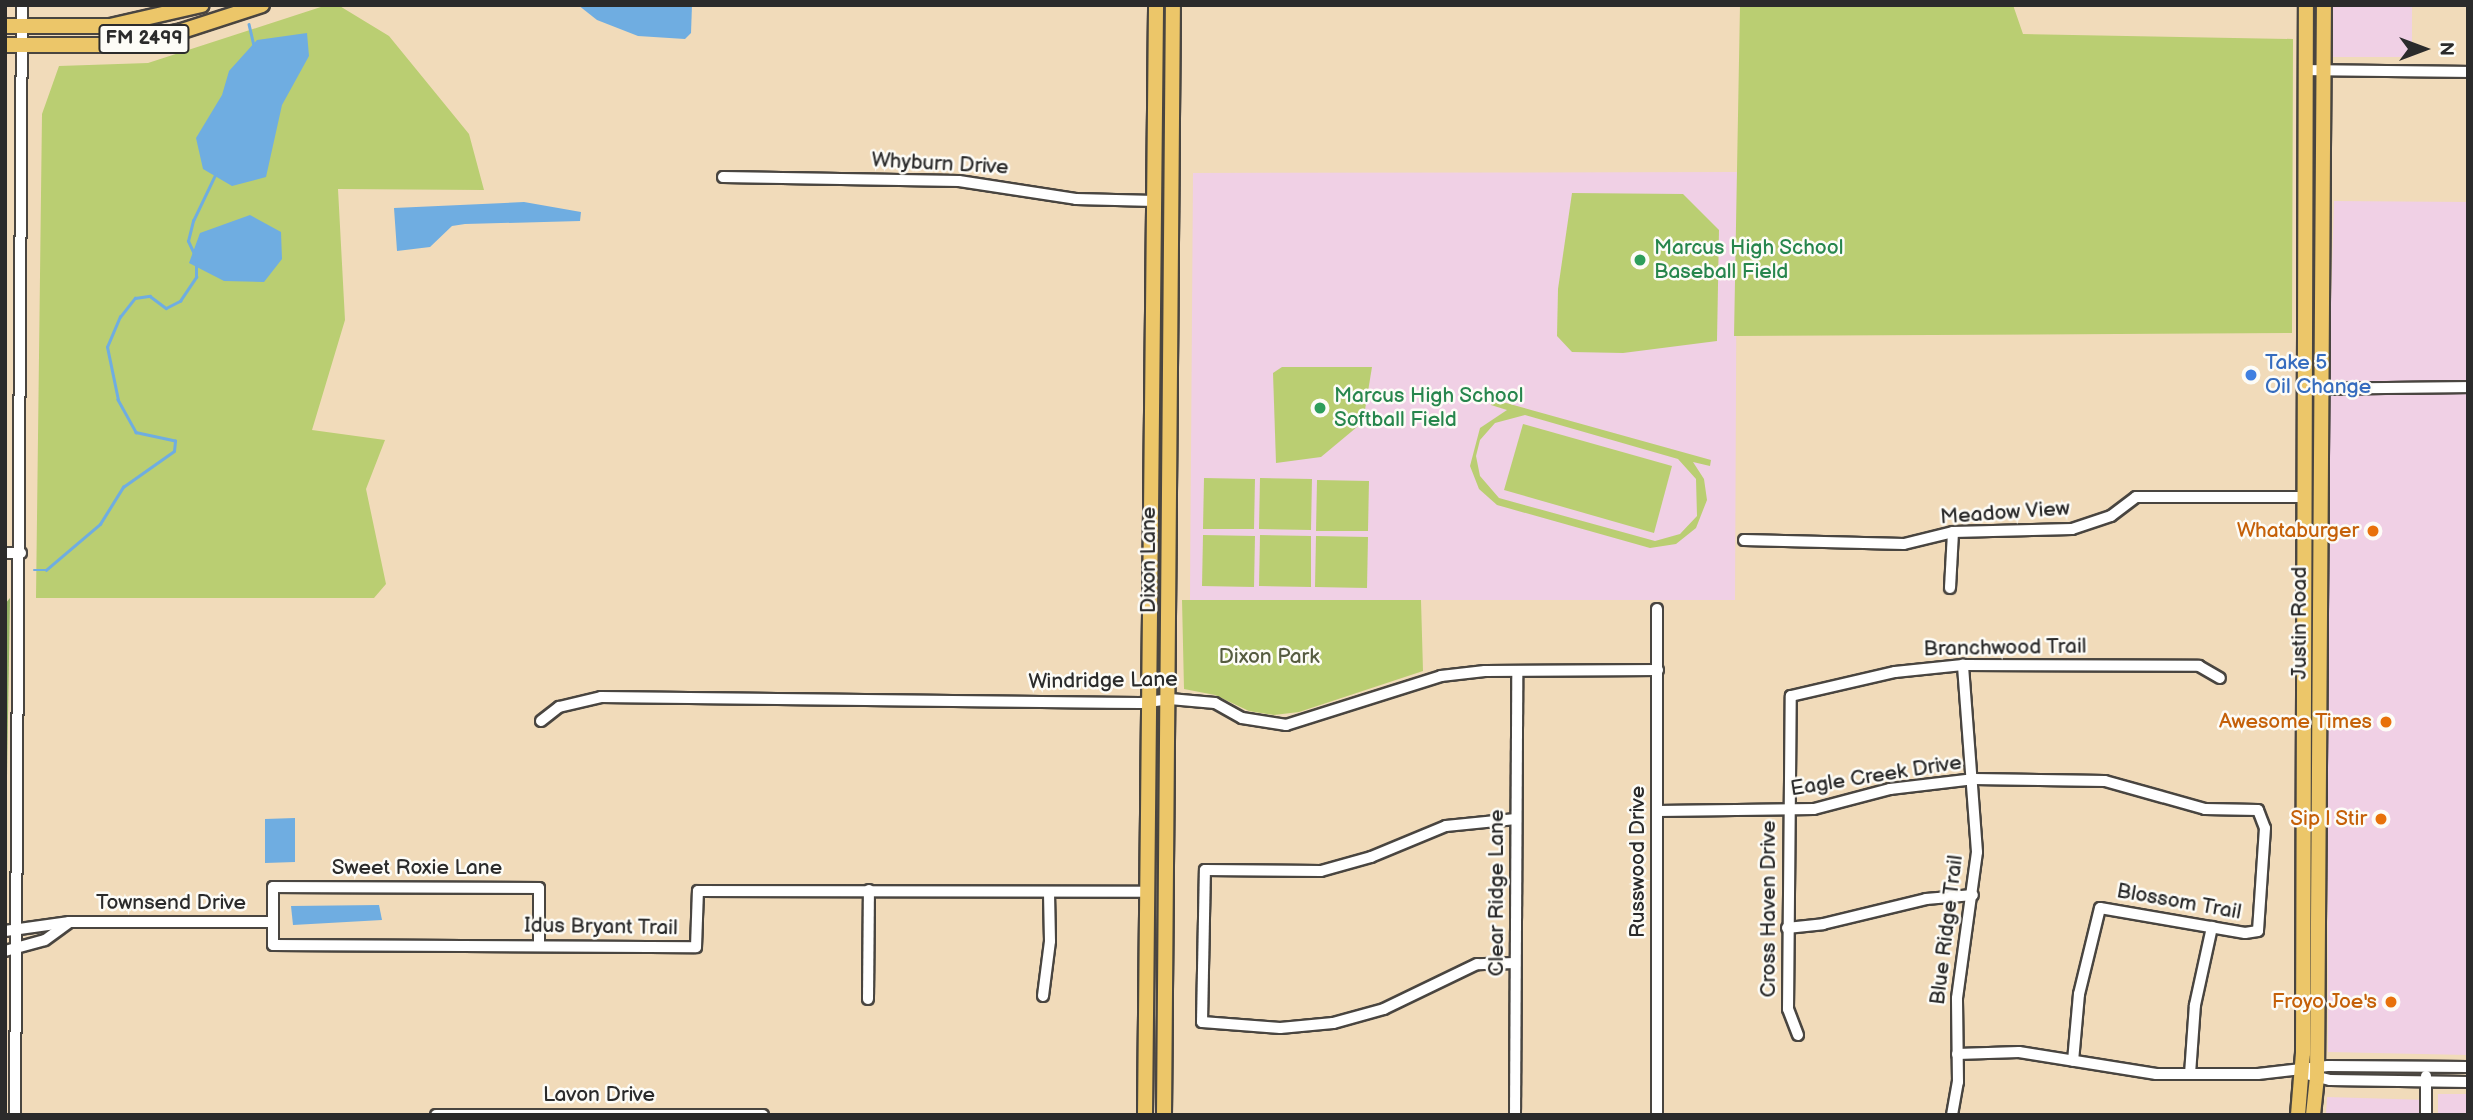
<!DOCTYPE html>
<html>
<head>
<meta charset="utf-8">
<style>
	body { margin:0 }
	#map { position:relative; width:2473px; height:1120px; overflow:hidden; background:#f1dbba; font-family:"Balsamiq Sans",sans-serif }
	div>[style] { position:absolute }
	.built>* { inset:0; background:#f0d0e5 }
	.green>* { inset:0; background:#bace72 }
	.forest>* { inset:0; background:#93b164 }
	.water>* { inset:0; background:#6fade1 }
	.stream>* { height:2.5px; margin:-1.25px; padding:0 1.25px; transform-origin:1.25px; border-radius:1.25px; background:#6fade1 }
	.roads { filter:drop-shadow(2px 0 #494540) drop-shadow(-2px 0 #494540) drop-shadow(0 2px #494540) drop-shadow(0 -2px #494540) }
	.minor>* { height:10px; margin:-5px; padding:0 5px; transform-origin:5px; border-radius:5px; background:#fff }
	.major>* { height:14px; margin:-7px; padding:0 7px; transform-origin:7px; border-radius:7px; background:#ecc669 }
	.dots>* { width:19px; height:19px; translate:-50% -50%; box-sizing:border-box; border:4px solid #fdfcf7; border-radius:50% }
	span { translate:-50% -50%; white-space:nowrap; text-align:center; line-height:1.15; -webkit-text-stroke:5px #fdfcf7; paint-order:stroke }
	.shield-label span { padding:2px 5px; background:#fdfcf7; border:2px solid; border-radius:5px; -webkit-text-stroke-width:0 }
	.shield-label { font-size:19px; color:#2b2b2b; font-weight:700 }
	.street-label { font-size:21px; color:#2b2b2b }
	.leisure-label { font-size:21px; color:#27864d }
	.left { translate:0 -50%; text-align:left }
	.shop-label { font-size:21px; color:#366cbe }
	.food-label { font-size:21px; color:#c56008 }
	.right { translate:-100% -50%; text-align:right }
	.park-label { font-size:21px; color:#565c40 }
	.frame { position:absolute; inset:0; border:7px solid #2b2b2b; pointer-events:none }
	.north { position:absolute; left:2389px; top:14px; width:70px; height:70px; -webkit-text-stroke:5px #fdfcf7; paint-order:stroke; rotate:90deg; font-size:19px; font-weight:700; line-height:28px; text-align:center; color:#2b2b2b }
	.north::after { content:''; display:block; margin:auto; width:24px; height:32px; background:#2b2b2b; clip-path:polygon(50% 0,100% 100%,50% 72%,0 100%) }
</style>
</head>
<body>
<div id="map">
	<div class="built">
		<div style="clip-path:polygon(2333px 5px,2412px 5px,2412px 57px,2332px 57px)"></div>
		<div style="clip-path:polygon(1737px 172px,1735px 600px,1190px 600px,1193px 173px)"></div>
		<div style="clip-path:polygon(2334px 201px,2468px 202px,2468px 1055px,2328px 1052px,2328px 403px)"></div>
		<div style="clip-path:polygon(2438px 1094px,2468px 1094px,2468px 1115px,2438px 1115px)"></div>
		<div style="clip-path:polygon(2327px 1097px,2429px 1100px,2429px 1115px,2326px 1115px)"></div>
	</div>
	<div class="green">
		<div style="clip-path:polygon(327px 5px,338px 5px,389px 36px,469px 134px,484px 190px,338px 189px,345px 320px,312px 430px,385px 440px,366px 489px,386px 584px,374px 598px,36px 598px,42px 114px,59px 66px,148px 63px)"></div>
		<div style="clip-path:polygon(1740px 5px,2013px 5px,2023px 34px,2293px 39px,2292px 333px,1734px 336px)"></div>
		<div style="clip-path:polygon(1572px 193px,1683px 194px,1719px 230px,1717px 341px,1623px 353px,1572px 352px,1557px 336px,1558px 289px)"></div>
		<div style="clip-path:polygon(1282px 367px,1372px 367px,1363px 422px,1321px 457px,1276px 463px,1273px 373px)"></div>
		<div style="clip-path:polygon(evenodd,1492px 399px,1711px 460px,1710px 466px,1693px 462px,1704px 479px,1707px 500px,1696px 528px,1676px 544px,1650px 548px,1497px 505px,1479px 489px,1470px 466px,1480px 428px,1507px 410px,1491px 405px,1492px 399px,1525px 415px,1678px 459px,1696px 479px,1697px 516px,1680px 534px,1655px 541px,1499px 498px,1480px 476px,1476px 456px,1480px 440px,1495px 423px,1525px 415px)"></div>
		<div style="clip-path:polygon(1523px 424px,1672px 466px,1654px 533px,1504px 490px)"></div>
		<div style="clip-path:polygon(1204px 478px,1255px 479px,1254px 529px,1203px 529px)"></div>
		<div style="clip-path:polygon(1260px 478px,1312px 479px,1311px 530px,1259px 529px)"></div>
		<div style="clip-path:polygon(1317px 480px,1369px 481px,1368px 531px,1316px 531px)"></div>
		<div style="clip-path:polygon(1203px 535px,1255px 536px,1254px 587px,1202px 586px)"></div>
		<div style="clip-path:polygon(1260px 535px,1311px 536px,1311px 587px,1259px 586px)"></div>
		<div style="clip-path:polygon(1316px 536px,1368px 537px,1367px 588px,1315px 587px)"></div>
		<div style="clip-path:polygon(1182px 600px,1421px 600px,1423px 671px,1299px 712px,1274px 715px,1249px 711px,1215px 695px,1184px 689px)"></div>
	</div>
	<div class="forest">
		<div style="clip-path:polygon(10px 598px,6px 836px,5px 836px,5px 604px)"></div>
	</div>
	<div class="water">
		<div style="clip-path:polygon(578px 5px,692px 5px,691px 33px,685px 39px,638px 36px,597px 20px)"></div>
		<div style="clip-path:polygon(307px 33px,309px 56px,282px 105px,266px 177px,232px 186px,203px 169px,196px 138px,222px 95px,229px 71px,257px 40px)"></div>
		<div style="clip-path:polygon(524px 202px,581px 212px,580px 221px,465px 224px,452px 226px,430px 247px,397px 251px,394px 208px)"></div>
		<div style="clip-path:polygon(250px 215px,281px 232px,282px 259px,264px 282px,224px 281px,189px 263px,200px 233px)"></div>
		<div style="clip-path:polygon(295px 818px,295px 862px,265px 863px,265px 819px)"></div>
		<div style="clip-path:polygon(379px 905px,382px 920px,293px 925px,291px 906px)"></div>
	</div>
	<div class="stream">
		<div style="left:249px;top:24px;width:22px;rotate:77deg"></div>
		<div style="left:194px;top:254px;width:14px;rotate:-115deg"></div>
		<div style="left:188px;top:241px;width:21px;rotate:-76deg"></div>
		<div style="left:193px;top:221px;width:53px;rotate:-64.4deg"></div>
		<div style="left:34px;top:570px;width:12px"></div>
		<div style="left:46px;top:570px;width:71px;rotate:-40.4deg"></div>
		<div style="left:100px;top:524px;width:44px;rotate:-58.1deg"></div>
		<div style="left:123px;top:487px;width:62px;rotate:-35.2deg"></div>
		<div style="left:174px;top:451px;width:10px;rotate:-84deg"></div>
		<div style="left:175px;top:441px;width:40px;rotate:-168deg"></div>
		<div style="left:136px;top:433px;width:38px;rotate:-119deg"></div>
		<div style="left:118px;top:400px;width:54px;rotate:-101.7deg"></div>
		<div style="left:107px;top:347px;width:33px;rotate:-67deg"></div>
		<div style="left:120px;top:317px;width:24px;rotate:-52deg"></div>
		<div style="left:135px;top:298px;width:15px;rotate:-8deg"></div>
		<div style="left:150px;top:296px;width:20px;rotate:37deg"></div>
		<div style="left:166px;top:308px;width:16px;rotate:-27deg"></div>
		<div style="left:180px;top:301px;width:29px;rotate:-56deg"></div>
		<div style="left:196px;top:277px;width:14px;rotate:-90deg"></div>
	</div>
	<div class="roads">
		<div class="minor">
			<div style="left:2305px;top:70px;width:163px;rotate:0.7deg"></div>
			<div style="left:723px;top:177px;width:236px;rotate:1deg"></div>
			<div style="left:959px;top:181px;width:118px;rotate:8.7deg"></div>
			<div style="left:1076px;top:199px;width:79px;rotate:1.5deg"></div>
			<div style="left:2304px;top:389px;width:164px;rotate:-0.7deg"></div>
			<div style="left:1744px;top:540px;width:160px;rotate:1.4deg"></div>
			<div style="left:1904px;top:544px;width:50px;rotate:-13.8deg"></div>
			<div style="left:1953px;top:532px;width:119px;rotate:-1.4deg"></div>
			<div style="left:2072px;top:529px;width:41px;rotate:-18.4deg"></div>
			<div style="left:2111px;top:516px;width:31px;rotate:-37deg"></div>
			<div style="left:2136px;top:497px;width:167px"></div>
			<div style="left:5px;top:553px;width:16px"></div>
			<div style="left:1950px;top:588px;width:56px;rotate:-86.9deg"></div>
			<div style="left:541px;top:721px;width:23px;rotate:-38deg"></div>
			<div style="left:559px;top:707px;width:43px;rotate:-13.4deg"></div>
			<div style="left:601px;top:697px;width:540px;rotate:0.64deg"></div>
			<div style="left:1141px;top:703px;width:29px;rotate:-8deg"></div>
			<div style="left:1170px;top:699px;width:45px;rotate:5.1deg"></div>
			<div style="left:1215px;top:703px;width:31px;rotate:29deg"></div>
			<div style="left:1242px;top:718px;width:45px;rotate:9deg"></div>
			<div style="left:1286px;top:725px;width:163px;rotate:-17.5deg"></div>
			<div style="left:1441px;top:676px;width:44px;rotate:-6.5deg"></div>
			<div style="left:1485px;top:671px;width:173px;rotate:-0.3deg"></div>
			<div style="left:1658px;top:811px;width:156px;rotate:-0.7deg"></div>
			<div style="left:1814px;top:809px;width:79px;rotate:-14.7deg"></div>
			<div style="left:1890px;top:789px;width:85px;rotate:-6.8deg"></div>
			<div style="left:1974px;top:779px;width:131px;rotate:0.9deg"></div>
			<div style="left:2105px;top:781px;width:104px;rotate:15.6deg"></div>
			<div style="left:2205px;top:809px;width:53px;rotate:1.1deg"></div>
			<div style="left:2258px;top:810px;width:19px;rotate:69deg"></div>
			<div style="left:2265px;top:828px;width:103px;rotate:93.9deg"></div>
			<div style="left:2258px;top:931px;width:13px;rotate:171deg"></div>
			<div style="left:2245px;top:933px;width:147px;rotate:-170.2deg"></div>
			<div style="left:2100px;top:908px;width:89px;rotate:103.7deg"></div>
			<div style="left:2079px;top:994px;width:67px;rotate:95.1deg"></div>
			<div style="left:1787px;top:928px;width:36px;rotate:-6deg"></div>
			<div style="left:1823px;top:924px;width:106px;rotate:-13.6deg"></div>
			<div style="left:1926px;top:899px;width:47px;rotate:-4.9deg"></div>
			<div style="left:5px;top:931px;width:65px;rotate:-8deg"></div>
			<div style="left:69px;top:922px;width:204px"></div>
			<div style="left:539px;top:945px;width:57px;rotate:-90deg"></div>
			<div style="left:539px;top:888px;width:266px;rotate:-179.8deg"></div>
			<div style="left:273px;top:887px;width:58px;rotate:90deg"></div>
			<div style="left:273px;top:945px;width:423px;rotate:0.3deg"></div>
			<div style="left:696px;top:947px;width:56px;rotate:-88deg"></div>
			<div style="left:698px;top:891px;width:450px;rotate:0.1deg"></div>
			<div style="left:5px;top:951px;width:41px;rotate:-15.4deg"></div>
			<div style="left:45px;top:940px;width:29px;rotate:-36deg"></div>
			<div style="left:1515px;top:963px;width:38px;rotate:178deg"></div>
			<div style="left:1477px;top:964px;width:103px;rotate:154.2deg"></div>
			<div style="left:1384px;top:1009px;width:53px;rotate:164.6deg"></div>
			<div style="left:1333px;top:1023px;width:53px;rotate:174.6deg"></div>
			<div style="left:1280px;top:1028px;width:78px;rotate:-175.6deg"></div>
			<div style="left:1202px;top:1022px;width:152px;rotate:-88.9deg"></div>
			<div style="left:1205px;top:870px;width:116px;rotate:0.5deg"></div>
			<div style="left:1321px;top:871px;width:52px;rotate:-15.6deg"></div>
			<div style="left:1371px;top:857px;width:81px;rotate:-22.5deg"></div>
			<div style="left:1446px;top:826px;width:70px;rotate:-5.7deg"></div>
			<div style="left:1043px;top:996px;width:55px;rotate:-82.7deg"></div>
			<div style="left:1050px;top:941px;width:49px;rotate:-91.2deg"></div>
			<div style="left:868px;top:999px;width:109px;rotate:-89.5deg"></div>
			<div style="left:1798px;top:1035px;width:28px;rotate:-111deg"></div>
			<div style="left:1788px;top:1009px;width:313px;rotate:-89.5deg"></div>
			<div style="left:1791px;top:696px;width:107px;rotate:-13deg"></div>
			<div style="left:1895px;top:672px;width:68px;rotate:-5.9deg"></div>
			<div style="left:1963px;top:665px;width:236px;rotate:0.2deg"></div>
			<div style="left:2199px;top:666px;width:24px;rotate:30deg"></div>
			<div style="left:1957px;top:1054px;width:62px;rotate:-1.8deg"></div>
			<div style="left:2019px;top:1052px;width:139px;rotate:9.1deg"></div>
			<div style="left:2156px;top:1074px;width:102px"></div>
			<div style="left:2258px;top:1074px;width:70px;rotate:-6.5deg"></div>
			<div style="left:2328px;top:1066px;width:140px;rotate:0.4deg"></div>
			<div style="left:2190px;top:1074px;width:69px;rotate:-85.9deg"></div>
			<div style="left:2195px;top:1005px;width:80px;rotate:-77.7deg"></div>
			<div style="left:2310px;top:1075px;width:21px;rotate:14deg"></div>
			<div style="left:2330px;top:1080px;width:138px;rotate:0.8deg"></div>
			<div style="left:15px;top:1115px;width:1110px;rotate:-89.64deg"></div>
			<div style="left:436px;top:1115px;width:327px"></div>
			<div style="left:1515px;top:1115px;width:444px;rotate:-89.7deg"></div>
			<div style="left:1657px;top:1115px;width:506px;rotate:-90deg"></div>
			<div style="left:1952px;top:1115px;width:34px;rotate:-80deg"></div>
			<div style="left:1958px;top:1082px;width:84px;rotate:-90.7deg"></div>
			<div style="left:1957px;top:998px;width:147px;rotate:-82.2deg"></div>
			<div style="left:1977px;top:852px;width:188px;rotate:-94.3deg"></div>
			<div style="left:2426px;top:1115px;width:39px;rotate:-90deg"></div>
		</div>
		<div class="major">
			<div style="left:5px;top:26px;width:105px"></div>
			<div style="left:110px;top:26px;width:94px;rotate:-12.9deg"></div>
			<div style="left:5px;top:45px;width:107px"></div>
			<div style="left:112px;top:45px;width:71px;rotate:-11.3deg"></div>
			<div style="left:182px;top:31px;width:84px;rotate:-18deg"></div>
			<div style="left:1145px;top:1115px;width:1110px;rotate:-89.43deg"></div>
			<div style="left:1164px;top:1115px;width:1110px;rotate:-89.54deg"></div>
			<div style="left:2298px;top:1115px;width:62px;rotate:-85.4deg"></div>
			<div style="left:2303px;top:1053px;width:1048px;rotate:-89.84deg"></div>
			<div style="left:2313px;top:1115px;width:37px;rotate:-84deg"></div>
			<div style="left:2317px;top:1078px;width:1073px;rotate:-89.63deg"></div>
		</div>
	</div>
	<div class="dots">
		<div style="left:1640px;top:260px;background:#2e9e5b"></div>
		<div style="left:2251px;top:375px;background:#3f7fe0"></div>
		<div style="left:1320px;top:408px;background:#2e9e5b"></div>
		<div style="left:2373px;top:531px;background:#e8710a"></div>
		<div style="left:2386px;top:722px;background:#e8710a"></div>
		<div style="left:2381px;top:819px;background:#e8710a"></div>
		<div style="left:2391px;top:1002px;background:#e8710a"></div>
	</div>
	<div class="shield-label">
		<span style="left:144px;top:39px">FM 2499</span>
	</div>
	<div class="street-label">
		<span style="left:940px;top:164px;rotate:3deg">Whyburn Drive</span>
		<span style="left:2005px;top:513px;rotate:-4deg">Meadow View</span>
		<span style="left:1149px;top:560px;rotate:-90deg">Dixon Lane</span>
		<span style="left:2300px;top:623px;rotate:-90deg">Justin Road</span>
		<span style="left:2005px;top:648px;rotate:-1deg">Branchwood Trail</span>
		<span style="left:1103px;top:681px;rotate:-1deg">Windridge Lane</span>
		<span style="left:1876px;top:776px;rotate:-9deg">Eagle Creek Drive</span>
		<span style="left:1638px;top:862px;rotate:-90deg">Russwood Drive</span>
		<span style="left:417px;top:868px">Sweet Roxie Lane</span>
		<span style="left:1497px;top:893px;rotate:-90deg">Clear Ridge Lane</span>
		<span style="left:2179px;top:902px;rotate:10deg">Blossom Trail</span>
		<span style="left:171px;top:903px">Townsend Drive</span>
		<span style="left:1769px;top:909px;rotate:-90deg">Cross Haven Drive</span>
		<span style="left:601px;top:927px;rotate:1deg">Idus Bryant Trail</span>
		<span style="left:1947px;top:930px;rotate:-83deg">Blue Ridge Trail</span>
		<span style="left:599px;top:1095px">Lavon Drive</span>
	</div>
	<div class="leisure-label">
		<span class="left" style="left:1654px;top:260px">Marcus High School<br>Baseball Field</span>
		<span class="left" style="left:1334px;top:408px">Marcus High School<br>Softball Field</span>
	</div>
	<div class="shop-label">
		<span class="left" style="left:2265px;top:375px">Take 5<br>Oil Change</span>
	</div>
	<div class="food-label">
		<span class="right" style="left:2359px;top:531px">Whataburger</span>
		<span class="right" style="left:2372px;top:722px">Awesome Times</span>
		<span class="right" style="left:2367px;top:819px">Sip | Stir</span>
		<span class="right" style="left:2377px;top:1002px">Froyo Joe's</span>
	</div>
	<div class="park-label">
		<span style="left:1269px;top:657px">Dixon Park</span>
	</div>
	<div class="frame"></div>
	<div class="north">N</div>
</div>
</body>
</html>
